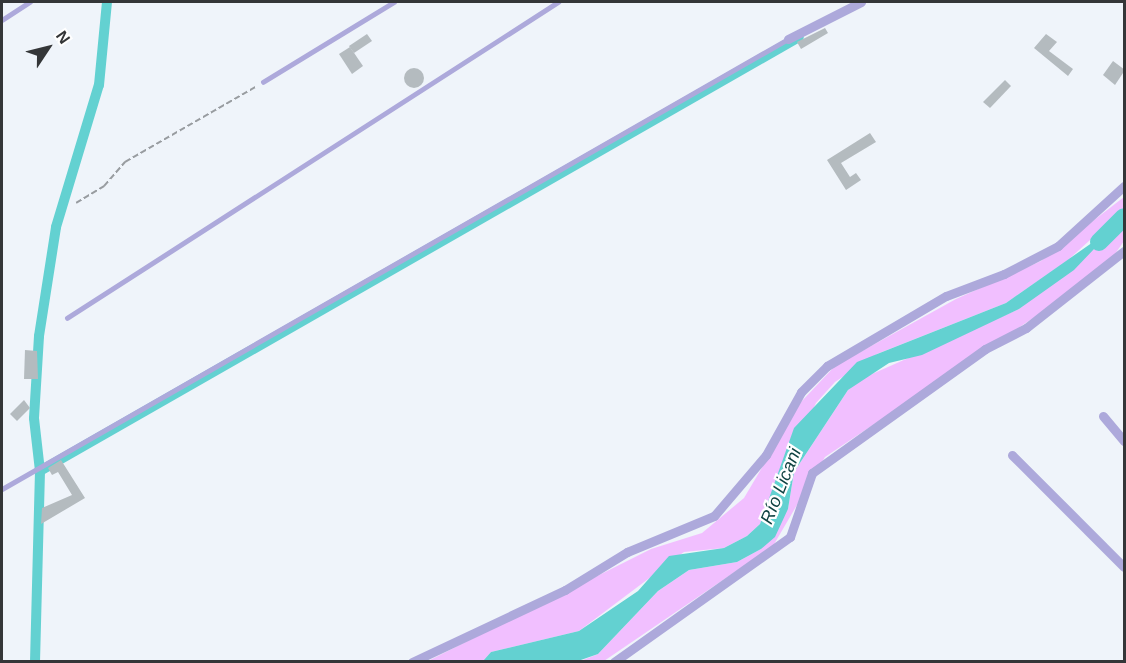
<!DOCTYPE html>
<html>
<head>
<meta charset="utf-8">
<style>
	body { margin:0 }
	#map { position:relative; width:1126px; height:663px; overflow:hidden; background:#eff4fa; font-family:Arial,sans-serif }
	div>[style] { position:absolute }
	.green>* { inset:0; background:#f1bfff }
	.water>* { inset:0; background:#63d1d1 }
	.canal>* { height:10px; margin:-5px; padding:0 5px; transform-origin:5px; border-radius:5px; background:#63d1d1 }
	.river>* { height:18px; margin:-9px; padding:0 9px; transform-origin:9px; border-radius:9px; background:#63d1d1 }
	.building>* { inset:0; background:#b4bbbf }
	.round { border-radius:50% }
	.path>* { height:1.5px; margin-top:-0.75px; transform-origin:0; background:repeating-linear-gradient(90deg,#989ca0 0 6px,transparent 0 9px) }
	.lane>* { height:4.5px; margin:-2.25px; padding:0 2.25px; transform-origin:2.25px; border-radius:2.25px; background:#ada9db }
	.street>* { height:9px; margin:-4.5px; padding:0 4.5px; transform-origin:4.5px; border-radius:4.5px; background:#ada9db }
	span { translate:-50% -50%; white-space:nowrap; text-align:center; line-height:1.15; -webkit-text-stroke:4.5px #fff; paint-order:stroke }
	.water-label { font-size:18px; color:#104343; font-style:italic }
	.frame { position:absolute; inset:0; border:3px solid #343638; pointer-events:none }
	.north { position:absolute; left:18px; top:18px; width:60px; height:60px; -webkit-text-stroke:4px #fff; paint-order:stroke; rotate:55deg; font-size:16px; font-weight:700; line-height:24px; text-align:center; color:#343638 }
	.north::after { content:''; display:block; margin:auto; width:21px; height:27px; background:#343638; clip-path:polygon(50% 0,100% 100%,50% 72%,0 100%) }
</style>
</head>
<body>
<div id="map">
	<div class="green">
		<div style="clip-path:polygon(1124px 197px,1123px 210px,1067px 261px,1006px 303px,877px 354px,835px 382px,816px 403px,760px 524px,747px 536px,724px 548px,684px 552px,579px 631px,491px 652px,483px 661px,426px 662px,651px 549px,702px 533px,744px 498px,801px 402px,835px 366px,956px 299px,1041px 261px)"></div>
		<div style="clip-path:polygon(1124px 225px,1124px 241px,1115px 254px,1054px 304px,825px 457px,773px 546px,604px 661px,578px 662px,598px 654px,658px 591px,689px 570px,737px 562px,761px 549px,788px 509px,794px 472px,848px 390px,863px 378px,1019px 309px)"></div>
	</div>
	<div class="water">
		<div style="clip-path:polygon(1116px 226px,1074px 270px,1019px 309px,922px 355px,889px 363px,848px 390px,794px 472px,788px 509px,775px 537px,761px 549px,737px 562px,689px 570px,658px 591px,598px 654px,578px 661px,483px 661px,491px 652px,579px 631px,638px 591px,669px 556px,724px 548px,747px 536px,760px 524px,794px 428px,857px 362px,1006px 303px)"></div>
	</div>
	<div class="canal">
		<div style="left:40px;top:471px;width:53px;rotate:-96.5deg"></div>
		<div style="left:34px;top:418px;width:82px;rotate:-86.5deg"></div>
		<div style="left:39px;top:336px;width:110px;rotate:-81.1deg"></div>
		<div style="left:56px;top:227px;width:148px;rotate:-73.2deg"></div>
		<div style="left:99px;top:85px;width:83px;rotate:-84.5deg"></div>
		<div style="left:35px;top:662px;width:191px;rotate:-88.5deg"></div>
		<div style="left:40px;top:471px;width:874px;rotate:-29.76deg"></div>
	</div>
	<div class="river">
		<div style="left:1099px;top:242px;width:35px;rotate:-45deg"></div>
	</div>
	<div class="building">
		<div style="clip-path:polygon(825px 28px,828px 33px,801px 49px,797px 42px)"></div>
		<div style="clip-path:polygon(367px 34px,372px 41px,354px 53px,349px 46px)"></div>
		<div style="clip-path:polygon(1046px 34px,1057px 42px,1049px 51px,1073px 69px,1068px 76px,1034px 48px)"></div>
		<div style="clip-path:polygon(350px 47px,363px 66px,352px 74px,339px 54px)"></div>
		<div style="clip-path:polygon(1113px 61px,1125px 70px,1115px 85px,1103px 75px)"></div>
		<div class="round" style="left:404px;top:68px;width:20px;height:20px"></div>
		<div style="clip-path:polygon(1005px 80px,1011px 86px,990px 108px,983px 102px)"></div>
		<div style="clip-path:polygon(870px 133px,876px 142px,841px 163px,850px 177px,856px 173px,861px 180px,846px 190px,827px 160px)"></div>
		<div style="clip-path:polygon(25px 350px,37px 351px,38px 379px,24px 379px)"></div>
		<div style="clip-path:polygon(24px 400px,30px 408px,17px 421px,10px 414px)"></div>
		<div style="clip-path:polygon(61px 460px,85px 498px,41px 524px,42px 508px,72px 495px,58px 472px,52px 475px,48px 468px)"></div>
	</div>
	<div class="path">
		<div style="left:76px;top:203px;width:33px;rotate:-31deg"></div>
		<div style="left:104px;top:186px;width:32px;rotate:-49deg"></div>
		<div style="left:125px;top:162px;width:152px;rotate:-29.9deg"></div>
	</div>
	<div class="lane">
		<div style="left:2px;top:20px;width:33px;rotate:-33deg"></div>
		<div style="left:263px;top:82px;width:153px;rotate:-31.4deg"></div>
		<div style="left:67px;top:318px;width:584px;rotate:-32.76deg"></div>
		<div style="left:2px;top:489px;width:906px;rotate:-29.79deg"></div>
	</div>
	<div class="street">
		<div style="left:788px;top:39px;width:82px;rotate:-26.9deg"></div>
		<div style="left:1103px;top:416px;width:33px;rotate:50deg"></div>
		<div style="left:1012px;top:455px;width:158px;rotate:45deg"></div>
		<div style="left:412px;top:662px;width:169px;rotate:-25.2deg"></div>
		<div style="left:565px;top:590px;width:73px;rotate:-31.5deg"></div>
		<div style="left:627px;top:552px;width:94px;rotate:-22.5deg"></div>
		<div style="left:714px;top:516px;width:80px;rotate:-49.6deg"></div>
		<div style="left:766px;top:455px;width:72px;rotate:-60.9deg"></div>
		<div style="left:801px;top:392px;width:37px;rotate:-45deg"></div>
		<div style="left:827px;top:366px;width:138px;rotate:-30.5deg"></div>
		<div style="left:946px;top:296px;width:62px;rotate:-20.8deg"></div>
		<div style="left:1004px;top:274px;width:61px;rotate:-27.4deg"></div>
		<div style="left:1058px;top:246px;width:89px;rotate:-42.3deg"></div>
		<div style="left:614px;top:662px;width:216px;rotate:-35.4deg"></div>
		<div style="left:790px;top:537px;width:68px;rotate:-71deg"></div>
		<div style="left:812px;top:473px;width:213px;rotate:-35.6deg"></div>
		<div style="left:985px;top:349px;width:46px;rotate:-27.1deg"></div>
		<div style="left:1026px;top:328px;width:125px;rotate:-38.2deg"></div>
	</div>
	<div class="water-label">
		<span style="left:781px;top:486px;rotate:-68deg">Río Licani</span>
	</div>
	<div class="frame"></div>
	<div class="north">N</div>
</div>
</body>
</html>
